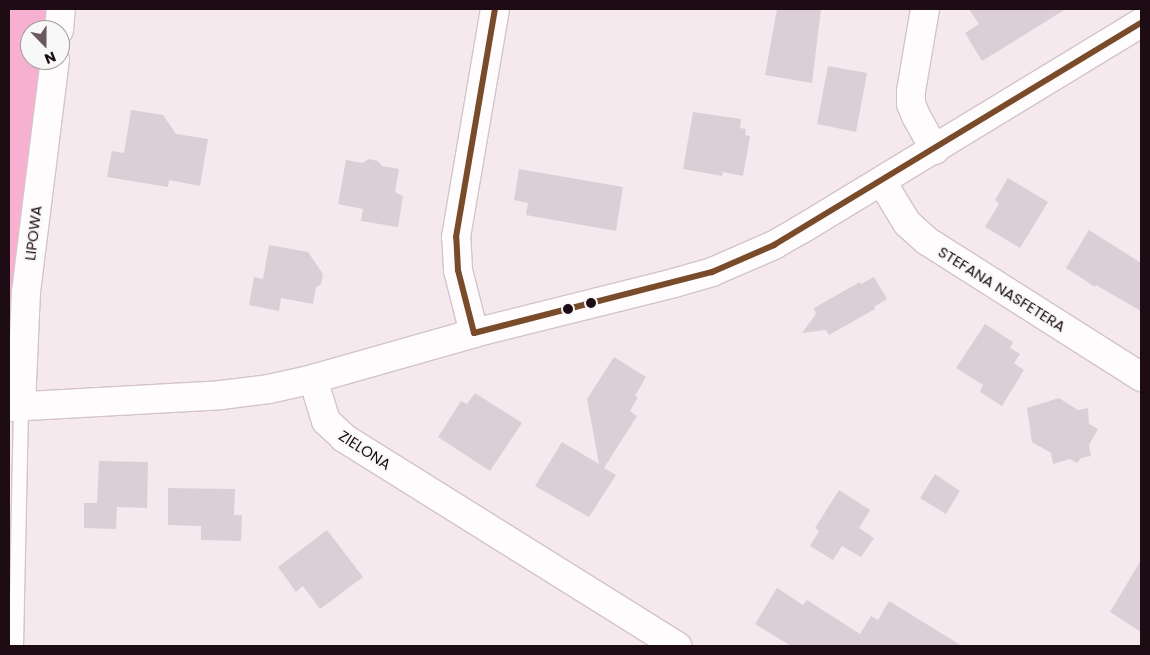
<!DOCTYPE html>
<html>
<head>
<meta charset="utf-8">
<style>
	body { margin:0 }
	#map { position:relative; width:1150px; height:655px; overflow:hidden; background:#f5e9ed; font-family:Poppins,sans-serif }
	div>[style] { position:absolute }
	.forest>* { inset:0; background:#f8b0d0 }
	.building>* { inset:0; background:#dcced6 }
	.roads { filter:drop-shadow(1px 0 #d4c4ca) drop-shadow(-1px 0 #d4c4ca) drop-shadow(0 1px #d4c4ca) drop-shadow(0 -1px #d4c4ca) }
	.service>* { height:14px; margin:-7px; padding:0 7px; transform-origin:7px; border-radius:7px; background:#fefcfc }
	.minor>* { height:28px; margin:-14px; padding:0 14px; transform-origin:14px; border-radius:14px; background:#fefcfc }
	.bus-1>* { height:6px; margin:-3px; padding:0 3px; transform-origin:3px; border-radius:3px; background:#7a4b2a }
	.dots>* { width:14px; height:14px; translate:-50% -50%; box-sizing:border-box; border:2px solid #f8f8f8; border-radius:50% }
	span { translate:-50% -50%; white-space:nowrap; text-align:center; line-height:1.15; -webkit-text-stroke:4px #f8f8f8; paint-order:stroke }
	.street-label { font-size:15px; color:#1e0c14 }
	.frame { position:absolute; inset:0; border:10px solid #1e0c14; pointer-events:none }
	.north { position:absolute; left:20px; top:20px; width:50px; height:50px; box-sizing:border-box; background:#f8f8f8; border:1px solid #a19a9d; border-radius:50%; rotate:158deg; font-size:14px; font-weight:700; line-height:20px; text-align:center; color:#1e0c14 }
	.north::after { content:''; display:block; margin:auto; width:18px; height:22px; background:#695960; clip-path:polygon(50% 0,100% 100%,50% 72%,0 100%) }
</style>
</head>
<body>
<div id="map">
	<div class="forest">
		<div style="clip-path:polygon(9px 9px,60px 9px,57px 30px,30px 30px,30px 60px,52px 60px,9px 324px)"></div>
	</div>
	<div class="building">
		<div style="clip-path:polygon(777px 9px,821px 9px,812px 83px,765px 75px)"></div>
		<div style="clip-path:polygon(969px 9px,1066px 9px,982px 61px,965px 33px,979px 24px)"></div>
		<div style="clip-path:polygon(828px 66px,867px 73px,856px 132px,817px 124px)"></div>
		<div style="clip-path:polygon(131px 110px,163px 115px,176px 134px,208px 139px,200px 186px,169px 180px,168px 187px,107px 177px,112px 151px,124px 153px)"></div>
		<div style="clip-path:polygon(693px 112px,741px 119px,740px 128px,746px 129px,745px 135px,750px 136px,743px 176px,723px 172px,722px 176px,683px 169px)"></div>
		<div style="clip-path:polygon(368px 159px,378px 161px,382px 166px,399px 169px,395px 192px,403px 196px,398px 227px,361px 221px,363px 209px,338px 204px,346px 160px,363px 163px)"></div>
		<div style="clip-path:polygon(519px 169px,623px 187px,616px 231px,526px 215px,528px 203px,514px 200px)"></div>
		<div style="clip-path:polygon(1008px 178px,1048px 202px,1020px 248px,985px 227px,999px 204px,995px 200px)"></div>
		<div style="clip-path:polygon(1089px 230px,1141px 263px,1141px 311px,1096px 285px,1095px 287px,1066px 268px)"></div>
		<div style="clip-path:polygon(269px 245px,308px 252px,323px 274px,321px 284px,316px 288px,313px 304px,281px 298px,279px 311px,249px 305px,254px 277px,263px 279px)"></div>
		<div style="clip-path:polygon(874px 277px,887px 299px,874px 307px,875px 309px,829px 335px,826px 330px,802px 333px,816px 314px,814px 308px,860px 282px,861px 284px)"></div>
		<div style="clip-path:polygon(985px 324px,1013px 342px,1010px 348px,1020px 354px,1014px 363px,1024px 370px,1002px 406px,980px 392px,983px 385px,956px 368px)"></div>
		<div style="clip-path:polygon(614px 357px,646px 377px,635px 396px,638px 397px,630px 411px,637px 416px,604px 468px,616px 475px,589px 517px,535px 486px,562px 442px,599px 464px,587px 399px)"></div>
		<div style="clip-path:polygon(475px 393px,522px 423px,490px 471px,438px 437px,461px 401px,467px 404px)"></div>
		<div style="clip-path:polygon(1059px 398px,1078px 410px,1088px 408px,1089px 424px,1098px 429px,1089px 445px,1091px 456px,1081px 458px,1077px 463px,1070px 459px,1053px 464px,1051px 453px,1032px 442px,1027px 408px)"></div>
		<div style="clip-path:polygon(99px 461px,148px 462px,147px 508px,117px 507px,116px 529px,84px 528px,84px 503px,97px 503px)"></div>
		<div style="clip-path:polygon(935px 474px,960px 491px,946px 514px,920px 498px)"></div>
		<div style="clip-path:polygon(168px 488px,235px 489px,234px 515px,242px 515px,241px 541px,201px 540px,201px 526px,168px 525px)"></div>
		<div style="clip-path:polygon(839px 490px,870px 510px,859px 528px,874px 538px,861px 557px,842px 546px,833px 560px,810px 546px,819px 531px,815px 528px)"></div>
		<div style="clip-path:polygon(327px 530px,363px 577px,320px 609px,303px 586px,296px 592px,278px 567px)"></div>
		<div style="clip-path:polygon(1141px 560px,1141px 632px,1110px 612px)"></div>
		<div style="clip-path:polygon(777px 588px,803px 605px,807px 600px,860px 634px,871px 616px,878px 620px,889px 601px,962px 646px,791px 646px,755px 624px)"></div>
	</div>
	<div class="roads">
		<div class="service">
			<div style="left:16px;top:646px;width:240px;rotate:-88.8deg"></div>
		</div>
		<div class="minor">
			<div style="left:925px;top:9px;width:83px;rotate:99.7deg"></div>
			<div style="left:911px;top:91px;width:13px;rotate:90deg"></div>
			<div style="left:911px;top:104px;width:13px;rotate:67deg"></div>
			<div style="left:916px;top:116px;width:39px;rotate:61deg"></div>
			<div style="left:59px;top:30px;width:21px;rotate:-85deg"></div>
			<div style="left:882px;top:182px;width:48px;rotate:58.6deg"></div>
			<div style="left:907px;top:223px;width:27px;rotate:42deg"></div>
			<div style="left:927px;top:241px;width:254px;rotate:32.4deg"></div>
			<div style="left:474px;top:333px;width:65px;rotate:-104.3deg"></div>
			<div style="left:458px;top:270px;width:33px;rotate:-93deg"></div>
			<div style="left:456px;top:237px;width:231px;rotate:-80.3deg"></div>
			<div style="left:313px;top:379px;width:44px;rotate:72.8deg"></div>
			<div style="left:326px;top:421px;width:25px;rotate:43deg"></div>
			<div style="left:344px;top:438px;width:393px;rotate:32deg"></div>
			<div style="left:21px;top:406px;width:114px;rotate:-87.5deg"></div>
			<div style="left:26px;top:292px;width:234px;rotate:-82.9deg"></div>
			<div style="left:9px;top:407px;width:212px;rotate:-3.2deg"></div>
			<div style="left:221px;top:395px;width:48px;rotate:-7.1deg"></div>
			<div style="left:269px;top:389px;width:45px;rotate:-12.8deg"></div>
			<div style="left:313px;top:379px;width:167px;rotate:-15.9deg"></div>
			<div style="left:474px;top:333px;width:206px;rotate:-14deg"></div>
			<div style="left:674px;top:283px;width:40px;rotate:-16deg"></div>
			<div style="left:712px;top:272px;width:68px;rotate:-23.5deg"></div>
			<div style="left:774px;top:245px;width:32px;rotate:-30deg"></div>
			<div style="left:802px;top:229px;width:397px;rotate:-31.3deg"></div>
		</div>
	</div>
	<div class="bus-1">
		<div style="left:474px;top:333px;width:246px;rotate:-14.4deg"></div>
		<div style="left:712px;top:272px;width:68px;rotate:-23.5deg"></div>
		<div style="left:774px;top:245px;width:429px;rotate:-31.2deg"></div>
		<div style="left:474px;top:333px;width:65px;rotate:-104.3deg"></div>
		<div style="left:458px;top:270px;width:33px;rotate:-93deg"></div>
		<div style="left:456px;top:237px;width:231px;rotate:-80.3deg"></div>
	</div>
	<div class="dots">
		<div style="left:591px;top:303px;background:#1e0c14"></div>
		<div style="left:568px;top:309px;background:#1e0c14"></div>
	</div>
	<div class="street-label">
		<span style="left:33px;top:233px;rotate:-83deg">LIPOWA</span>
		<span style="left:1002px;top:289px;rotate:32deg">STEFANA NASFETERA</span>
		<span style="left:365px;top:450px;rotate:33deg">ZIELONA</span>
	</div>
	<div class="frame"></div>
	<div class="north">N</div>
</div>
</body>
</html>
